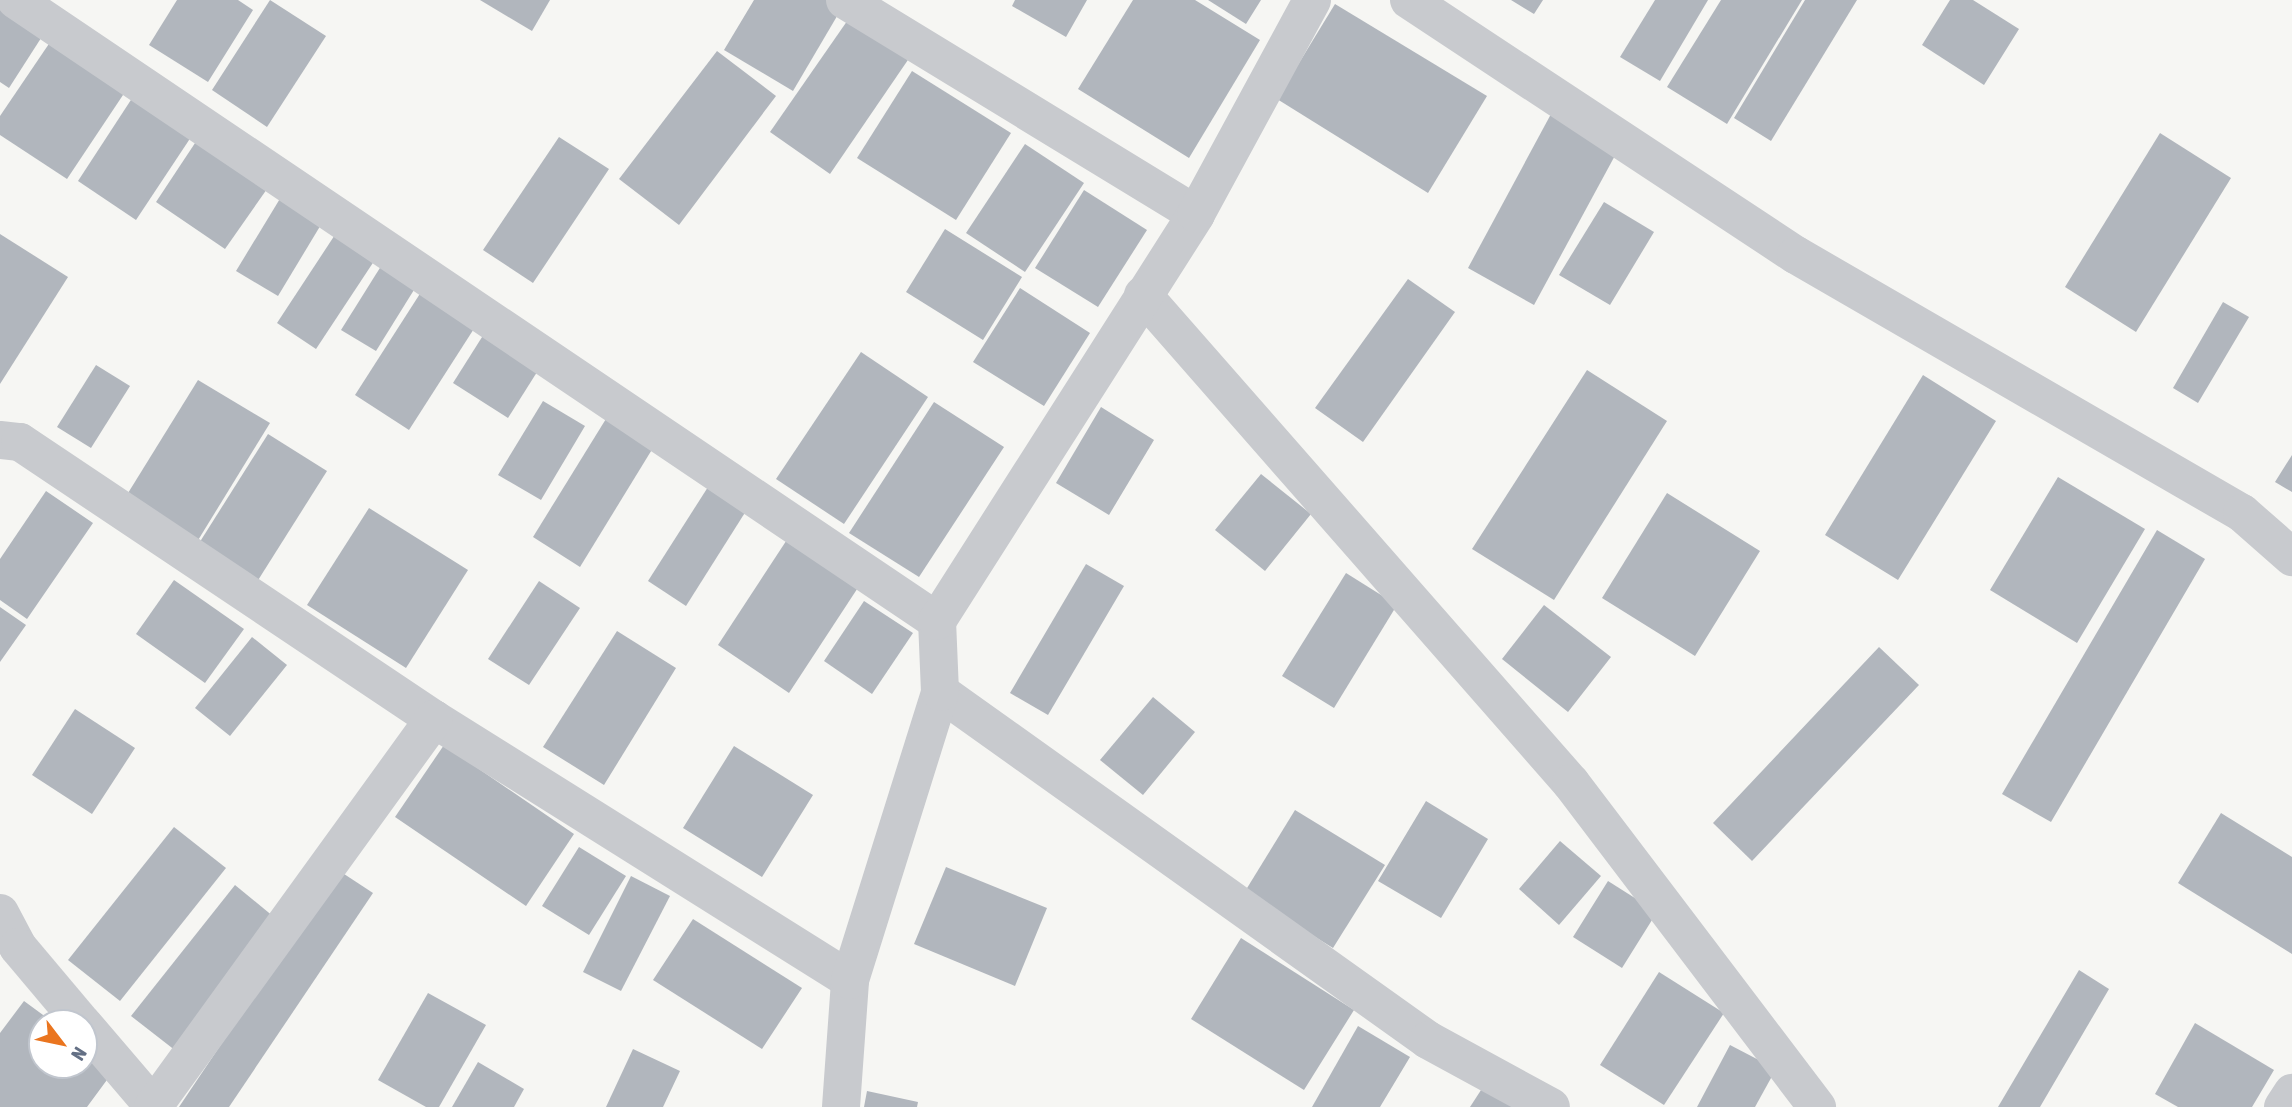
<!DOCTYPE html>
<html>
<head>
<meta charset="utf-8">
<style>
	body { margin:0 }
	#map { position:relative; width:2292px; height:1107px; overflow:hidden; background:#f6f6f3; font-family:"Asap Condensed",sans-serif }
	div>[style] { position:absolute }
	.building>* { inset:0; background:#b1b6bd }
	.minor>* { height:38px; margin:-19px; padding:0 19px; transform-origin:19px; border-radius:19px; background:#c8cace }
	.tertiary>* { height:38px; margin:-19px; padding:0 19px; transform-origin:19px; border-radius:19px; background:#c8cace }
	span { translate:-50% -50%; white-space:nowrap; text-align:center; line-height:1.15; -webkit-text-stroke:7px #fff; paint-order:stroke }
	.north { position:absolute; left:28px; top:1009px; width:70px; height:70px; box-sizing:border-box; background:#fff; border:2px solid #c1c6ce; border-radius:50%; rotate:122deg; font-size:19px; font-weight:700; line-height:28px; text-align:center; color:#647085 }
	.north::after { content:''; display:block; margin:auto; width:24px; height:32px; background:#ea751f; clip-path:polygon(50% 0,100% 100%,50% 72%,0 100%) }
</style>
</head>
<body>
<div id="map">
	<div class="building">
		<div style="clip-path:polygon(0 0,52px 21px,9px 88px,0 82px)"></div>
		<div style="clip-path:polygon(177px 0,238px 0,253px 10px,208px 82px,149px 45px)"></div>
		<div style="clip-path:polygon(270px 0,326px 36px,267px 127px,212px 90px)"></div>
		<div style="clip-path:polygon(480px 0,550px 0,532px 31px)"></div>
		<div style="clip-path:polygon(754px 0,833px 0,843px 6px,793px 91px,724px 50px)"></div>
		<div style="clip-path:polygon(1015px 0,1087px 0,1066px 37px,1012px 6px)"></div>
		<div style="clip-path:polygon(1133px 0,1195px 0,1260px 40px,1189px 158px,1078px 89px)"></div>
		<div style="clip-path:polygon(1208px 0,1261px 0,1246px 24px)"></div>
		<div style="clip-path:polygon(1511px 0,1543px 0,1534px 14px)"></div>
		<div style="clip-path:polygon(1655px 0,1708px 0,1660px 81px,1620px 57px)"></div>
		<div style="clip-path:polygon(1721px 0,1802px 0,1727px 124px,1667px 87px)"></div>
		<div style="clip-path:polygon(1805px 0,1857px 0,1771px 141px,1734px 118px)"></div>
		<div style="clip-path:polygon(1950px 0,1973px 0,2019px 29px,1984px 85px,1922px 45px)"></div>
		<div style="clip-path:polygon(1335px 4px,1487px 96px,1428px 193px,1277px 99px)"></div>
		<div style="clip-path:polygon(852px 14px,912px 54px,830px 174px,770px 132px)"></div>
		<div style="clip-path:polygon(59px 29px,133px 80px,67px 179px,0 135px,0 116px)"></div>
		<div style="clip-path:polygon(717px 51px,776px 96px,679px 225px,619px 179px)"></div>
		<div style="clip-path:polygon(912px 71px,1011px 133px,956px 220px,857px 158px)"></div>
		<div style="clip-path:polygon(142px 83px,201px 122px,136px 220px,78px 181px)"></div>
		<div style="clip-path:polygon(1551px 114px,1618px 150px,1534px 305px,1468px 268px)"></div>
		<div style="clip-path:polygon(203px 131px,274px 179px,225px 249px,156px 202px)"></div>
		<div style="clip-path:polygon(2160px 133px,2231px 178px,2136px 332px,2065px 287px)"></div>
		<div style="clip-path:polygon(559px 137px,609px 169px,533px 283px,483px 250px)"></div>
		<div style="clip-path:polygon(1025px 144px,1084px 183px,1025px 272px,966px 233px)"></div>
		<div style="clip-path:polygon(1084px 190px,1147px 230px,1098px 307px,1035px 268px)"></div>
		<div style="clip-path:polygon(281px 197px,322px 223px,278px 296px,236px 271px)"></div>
		<div style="clip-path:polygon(1604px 202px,1654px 232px,1610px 305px,1559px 275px)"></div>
		<div style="clip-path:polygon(348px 215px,388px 240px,316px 349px,277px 323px)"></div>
		<div style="clip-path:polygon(945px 229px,1022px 277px,983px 340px,906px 292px)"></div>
		<div style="clip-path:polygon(0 234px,68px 277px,0 384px)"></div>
		<div style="clip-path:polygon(388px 255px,422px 277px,376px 351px,341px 330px)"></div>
		<div style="clip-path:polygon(1408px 279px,1455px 312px,1363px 442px,1315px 408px)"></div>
		<div style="clip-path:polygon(1020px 288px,1090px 333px,1044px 406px,973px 362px)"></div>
		<div style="clip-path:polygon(423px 289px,477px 324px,409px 430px,355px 395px)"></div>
		<div style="clip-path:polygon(2223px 302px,2249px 317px,2198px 403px,2173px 388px)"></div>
		<div style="clip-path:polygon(489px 326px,544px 361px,508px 418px,453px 383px)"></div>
		<div style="clip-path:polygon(861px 352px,928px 397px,844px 524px,776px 479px)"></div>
		<div style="clip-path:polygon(96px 365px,130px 386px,91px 448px,57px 427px)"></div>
		<div style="clip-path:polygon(1587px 370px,1667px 421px,1554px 600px,1472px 549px)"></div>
		<div style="clip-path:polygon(1923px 375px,1996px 421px,1898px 580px,1825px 535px)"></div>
		<div style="clip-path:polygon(198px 380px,270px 423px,192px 550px,120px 506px)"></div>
		<div style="clip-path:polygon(543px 401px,585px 426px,541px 500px,498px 475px)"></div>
		<div style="clip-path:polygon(934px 402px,1004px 447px,919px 577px,849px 533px)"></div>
		<div style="clip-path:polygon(1101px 407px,1154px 440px,1109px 515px,1056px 483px)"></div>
		<div style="clip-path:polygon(609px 414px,656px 443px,580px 567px,533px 537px)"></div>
		<div style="clip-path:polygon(268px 434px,327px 471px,255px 585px,196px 548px)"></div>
		<div style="clip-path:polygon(2292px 455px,2292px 492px,2275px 482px)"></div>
		<div style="clip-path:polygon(1261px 474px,1311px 514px,1265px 571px,1215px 530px)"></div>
		<div style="clip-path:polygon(2058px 477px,2145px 529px,2077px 643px,1990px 590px)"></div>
		<div style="clip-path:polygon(708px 487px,746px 511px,686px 606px,648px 581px)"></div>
		<div style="clip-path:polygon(46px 491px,93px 523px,27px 619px,0 600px,0 559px)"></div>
		<div style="clip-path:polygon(1667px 493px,1760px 551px,1695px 656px,1602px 598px)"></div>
		<div style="clip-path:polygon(369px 508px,468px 570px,406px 668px,307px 605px)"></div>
		<div style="clip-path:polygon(2157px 530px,2205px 559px,2051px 822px,2002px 794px)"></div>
		<div style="clip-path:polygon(792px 532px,863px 580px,789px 693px,718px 645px)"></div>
		<div style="clip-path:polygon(1086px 564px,1124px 586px,1048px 715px,1010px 693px)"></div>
		<div style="clip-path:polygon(1346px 573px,1397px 605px,1334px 708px,1282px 676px)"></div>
		<div style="clip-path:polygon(174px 580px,244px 629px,205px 683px,136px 634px)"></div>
		<div style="clip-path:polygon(539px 581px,580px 608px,529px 685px,488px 659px)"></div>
		<div style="clip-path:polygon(864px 601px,913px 633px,872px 694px,824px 661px)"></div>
		<div style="clip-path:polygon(1544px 605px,1611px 657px,1568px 712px,1502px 659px)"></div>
		<div style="clip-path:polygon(0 607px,26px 625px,0 662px)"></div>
		<div style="clip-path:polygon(617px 631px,676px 668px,604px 785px,543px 747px)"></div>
		<div style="clip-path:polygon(252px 637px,287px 665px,230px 736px,195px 708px)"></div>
		<div style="clip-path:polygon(1879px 647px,1919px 685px,1752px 861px,1713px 823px)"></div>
		<div style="clip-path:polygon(1153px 697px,1195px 732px,1143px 795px,1100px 760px)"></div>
		<div style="clip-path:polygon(75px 709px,135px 748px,92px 814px,32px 775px)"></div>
		<div style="clip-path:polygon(444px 745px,574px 834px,526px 906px,395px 817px)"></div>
		<div style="clip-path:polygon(734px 746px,813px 795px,762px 877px,683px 828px)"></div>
		<div style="clip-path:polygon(1426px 801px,1488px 839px,1441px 918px,1378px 881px)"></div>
		<div style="clip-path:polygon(1295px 810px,1385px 865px,1333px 948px,1244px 893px)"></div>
		<div style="clip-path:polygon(2221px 813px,2292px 857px,2292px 954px,2178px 883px)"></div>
		<div style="clip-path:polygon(174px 827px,226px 868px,120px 1001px,68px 960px)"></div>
		<div style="clip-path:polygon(1560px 841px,1601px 876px,1559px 925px,1519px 889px)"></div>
		<div style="clip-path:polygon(579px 847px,626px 876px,589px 935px,542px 906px)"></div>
		<div style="clip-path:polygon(946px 867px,1047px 908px,1015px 986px,914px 944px)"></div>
		<div style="clip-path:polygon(338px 870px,373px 893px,229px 1107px,179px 1107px)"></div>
		<div style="clip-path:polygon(631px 876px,670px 896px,621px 991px,583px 972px)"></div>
		<div style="clip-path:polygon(1608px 881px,1657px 912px,1622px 968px,1573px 937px)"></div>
		<div style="clip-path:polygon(235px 885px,280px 922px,176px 1051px,131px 1016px)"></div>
		<div style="clip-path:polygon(693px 919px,802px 988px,762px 1049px,653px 980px)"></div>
		<div style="clip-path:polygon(1241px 938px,1354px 1010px,1304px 1090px,1191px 1019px)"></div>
		<div style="clip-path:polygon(2079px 970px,2109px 989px,2040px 1107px,1998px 1107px)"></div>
		<div style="clip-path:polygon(1659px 972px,1724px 1013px,1664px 1105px,1600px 1065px)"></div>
		<div style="clip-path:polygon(428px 993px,486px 1025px,439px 1107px,426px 1107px,378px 1080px)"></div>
		<div style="clip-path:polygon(24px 1001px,54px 1023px,42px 1023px,42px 1065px,84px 1065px,84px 1045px,115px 1069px,87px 1107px,0 1107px,0 1033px)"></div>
		<div style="clip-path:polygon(2195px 1023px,2274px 1070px,2252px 1107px,2178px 1107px,2155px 1094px)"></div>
		<div style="clip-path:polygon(1358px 1026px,1410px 1057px,1380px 1107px,1312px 1107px)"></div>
		<div style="clip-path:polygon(1730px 1045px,1776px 1069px,1755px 1107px,1697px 1107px)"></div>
		<div style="clip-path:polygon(633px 1049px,680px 1071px,663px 1107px,606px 1107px)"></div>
		<div style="clip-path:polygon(478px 1062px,524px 1089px,514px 1107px,452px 1107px)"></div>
		<div style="clip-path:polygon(1483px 1087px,1515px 1107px,1470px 1107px)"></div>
		<div style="clip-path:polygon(867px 1091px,918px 1102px,917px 1107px,864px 1107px)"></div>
	</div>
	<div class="minor">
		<div style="left:16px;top:0;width:1111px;rotate:33.99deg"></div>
		<div style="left:845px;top:0;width:411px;rotate:31.4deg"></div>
		<div style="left:1143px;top:295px;width:649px;rotate:48.75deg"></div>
		<div style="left:1571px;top:783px;width:407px;rotate:52.8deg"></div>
		<div style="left:0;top:440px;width:20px;rotate:6deg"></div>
		<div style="left:20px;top:442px;width:498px;rotate:33.8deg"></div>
		<div style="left:434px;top:719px;width:491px;rotate:32.1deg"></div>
		<div style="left:940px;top:692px;width:599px;rotate:35.49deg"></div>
		<div style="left:1428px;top:1040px;width:140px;rotate:28.6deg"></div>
		<div style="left:0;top:913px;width:38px;rotate:62deg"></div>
		<div style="left:18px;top:947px;width:99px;rotate:49.9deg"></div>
		<div style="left:84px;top:1025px;width:108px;rotate:49.5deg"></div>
		<div style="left:153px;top:1107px;width:479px;rotate:-54.1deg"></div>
		<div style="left:841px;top:1107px;width:127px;rotate:-85.9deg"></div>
		<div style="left:850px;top:980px;width:302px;rotate:-72.6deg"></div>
		<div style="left:940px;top:692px;width:71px;rotate:-92.4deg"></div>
		<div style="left:937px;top:621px;width:482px;rotate:-57.5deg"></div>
		<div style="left:1196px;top:214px;width:243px;rotate:-61.5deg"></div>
		<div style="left:2283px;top:1107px;width:17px;rotate:-57deg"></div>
	</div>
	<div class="tertiary">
		<div style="left:1409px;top:0;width:463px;rotate:33.4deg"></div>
		<div style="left:1796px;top:255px;width:515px;rotate:30.05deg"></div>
		<div style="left:2242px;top:513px;width:67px;rotate:41.3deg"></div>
	</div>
	<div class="north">N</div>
</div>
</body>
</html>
